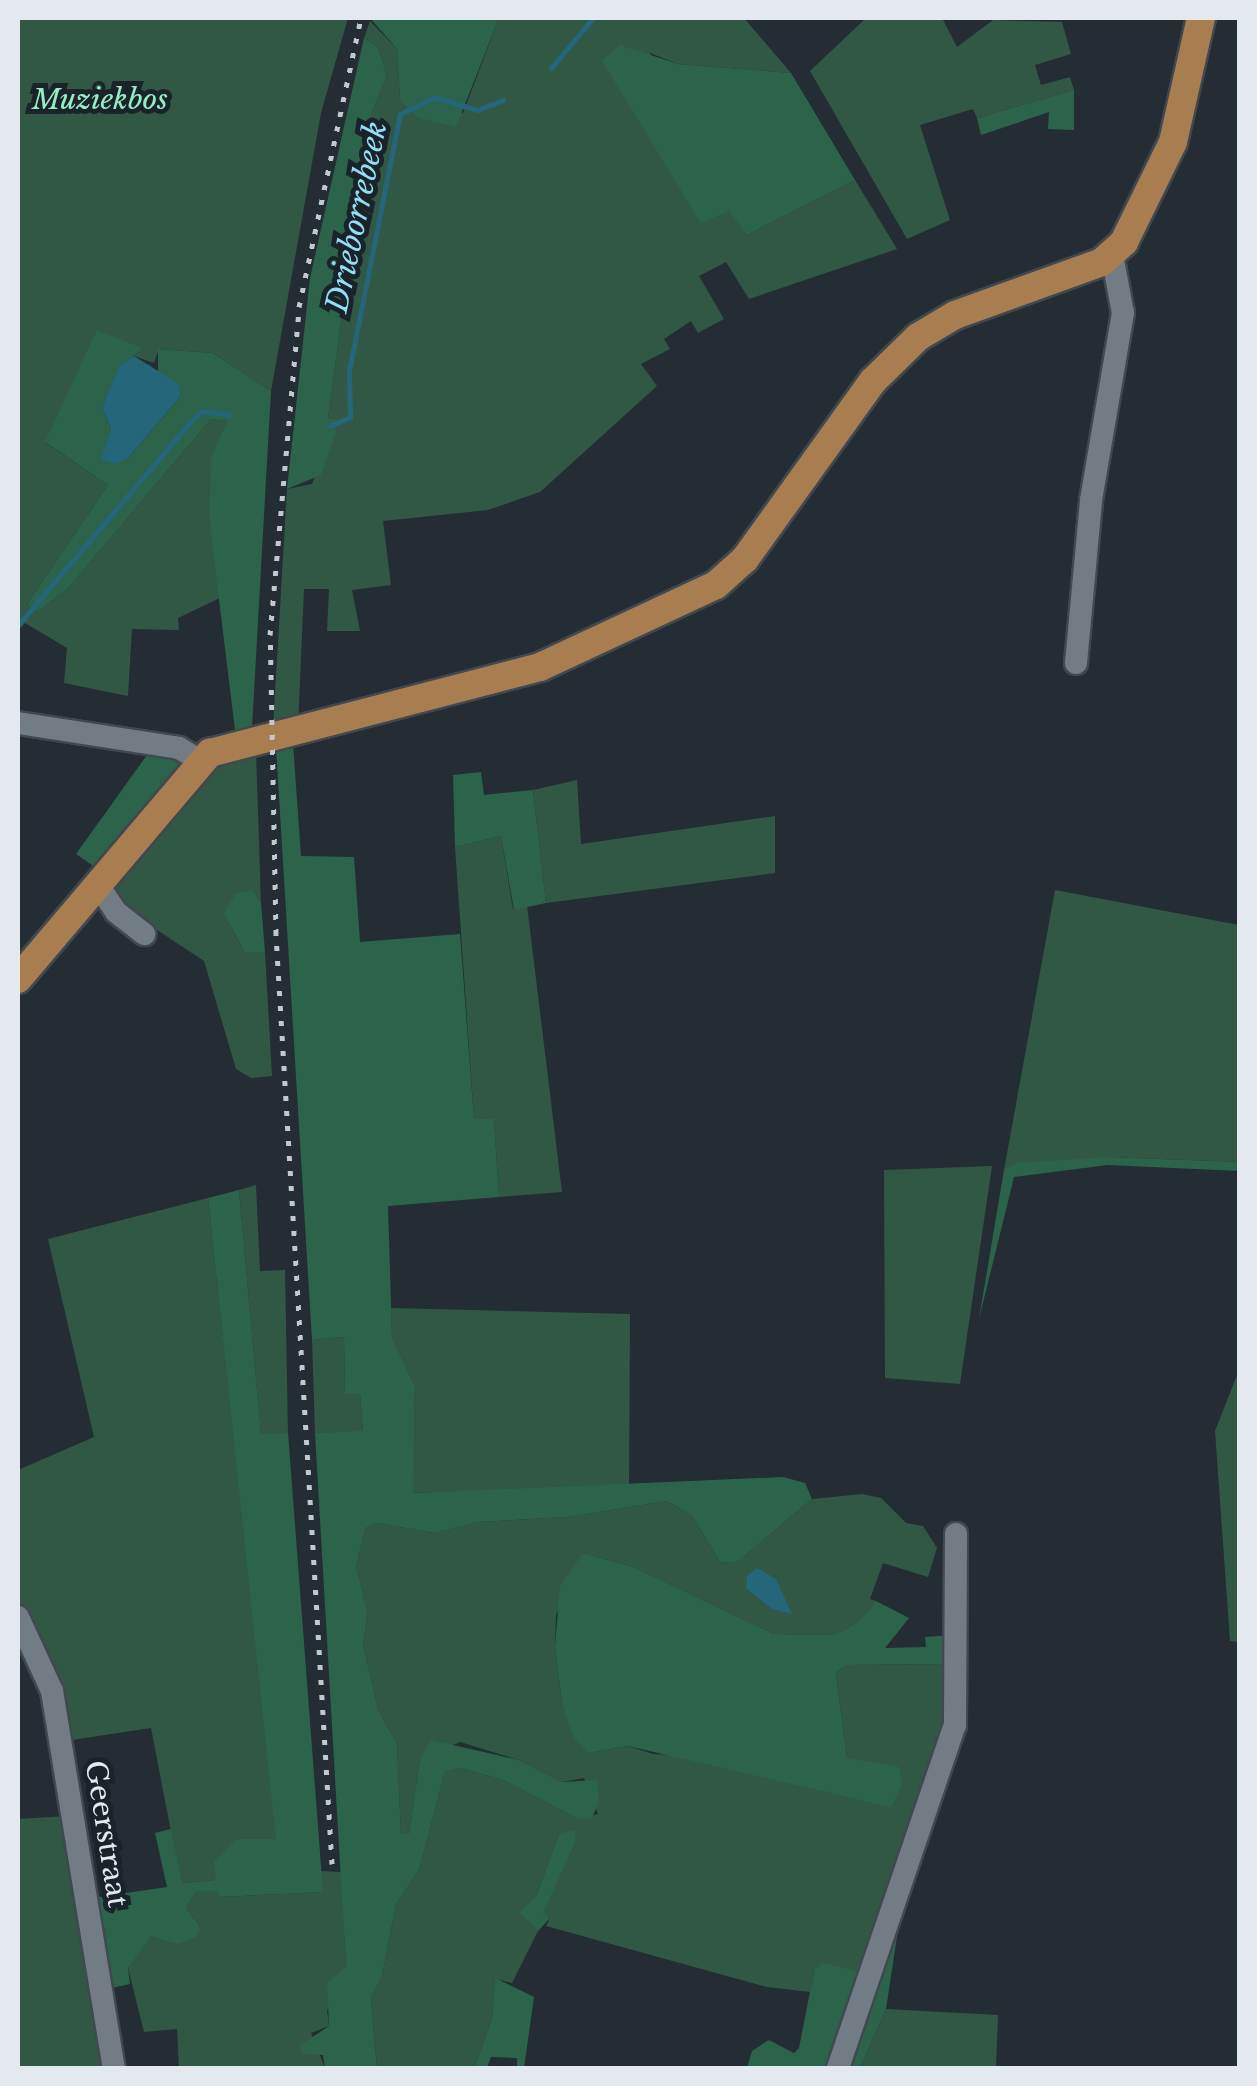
<!DOCTYPE html>
<html>
<head>
<meta charset="utf-8">
<style>
	body { margin:0 }
	#map { position:relative; width:1257px; height:2086px; overflow:hidden; background:#242d34; font-family:"Libre Baskerville",serif }
	div>[style] { position:absolute }
	.green>* { inset:0; background:#305845 }
	.forest>* { inset:0; background:#2c644b }
	.water>* { inset:0; background:#25667a }
	.stream>* { height:5px; margin:-2.5px; padding:0 2.5px; transform-origin:2.5px; border-radius:2.5px; background:#25667a }
	.roads { filter:drop-shadow(2px 0 #41484f) drop-shadow(-2px 0 #41484f) drop-shadow(0 2px #41484f) drop-shadow(0 -2px #41484f) }
	.minor>* { height:22px; margin:-11px; padding:0 11px; transform-origin:11px; border-radius:11px; background:#727c85 }
	.major>* { height:28px; margin:-14px; padding:0 14px; transform-origin:14px; border-radius:14px; background:#a87e50 }
	.rail>* { height:5px; margin-top:-2.5px; transform-origin:0; background:repeating-linear-gradient(90deg,#c3c8cf 0 5px,transparent 0 15px) }
	span { translate:-50% -50%; white-space:nowrap; text-align:center; line-height:1.15; -webkit-text-stroke:10px #1a232a; paint-order:stroke }
	.park-label { font-size:28px; color:#97edc3; font-style:italic }
	.street-label { font-size:28px; color:#e4e9ef }
	.water-label { font-size:30px; color:#93ddf7; font-style:italic }
	.frame { position:absolute; inset:0; border:20px solid #e4e9ef; pointer-events:none }
</style>
</head>
<body>
<div id="map">
	<div class="green">
		<div style="clip-path:polygon(18px 18px,348px 18px,321px 113px,271px 391px,213px 353px,159px 349px,154px 363px,134px 356px,141px 349px,46px 443px,108px 485px,27px 604px,38px 612px,70px 586px,211px 419px,229px 421px,209px 518px,220px 598px,178px 618px,179px 630px,132px 629px,128px 696px,64px 683px,67px 648px,25px 623px,18px 631px)"></div>
		<div style="clip-path:polygon(499px 18px,744px 18px,791px 73px,678px 64px,650px 53px,702px 222px,730px 210px,747px 235px,855px 180px,897px 249px,749px 299px,726px 262px,699px 276px,724px 319px,698px 333px,691px 321px,664px 339px,670px 349px,641px 364px,657px 386px,540px 492px,488px 510px,383px 521px,391px 585px,352px 590px,360px 631px,327px 631px,329px 589px,304px 589px,298px 727px,273px 728px,287px 489px,312px 484px,334px 426px,336px 419px,328px 418px,369px 120px,387px 75px,378px 47px,364px 38px,370px 21px,397px 49px,400px 100px,463px 113px)"></div>
		<div style="clip-path:polygon(866px 18px,942px 18px,957px 47px,993px 20px,1062px 22px,1071px 54px,1035px 65px,1041px 85px,1070px 77px,1074px 90px,977px 118px,973px 109px,920px 125px,950px 220px,907px 239px,810px 71px)"></div>
		<div style="clip-path:polygon(256px 751px,261px 903px,253px 890px,231px 927px,244px 952px,265px 952px,272px 1076px,251px 1078px,236px 1069px,204px 961px,130px 912px,114px 891px,213px 764px)"></div>
		<div style="clip-path:polygon(577px 780px,581px 844px,775px 816px,775px 873px,546px 903px,533px 790px)"></div>
		<div style="clip-path:polygon(501px 836px,513px 909px,527px 905px,562px 1192px,499px 1197px,494px 1120px,474px 1119px,455px 847px)"></div>
		<div style="clip-path:polygon(1055px 890px,1239px 925px,1239px 1162px,1109px 1157px,1004px 1170px)"></div>
		<div style="clip-path:polygon(992px 1166px,960px 1384px,885px 1378px,884px 1170px)"></div>
		<div style="clip-path:polygon(256px 1185px,260px 1271px,285px 1270px,288px 1433px,261px 1435px,239px 1190px)"></div>
		<div style="clip-path:polygon(208px 1198px,277px 1839px,236px 1839px,217px 1880px,181px 1883px,151px 1728px,65px 1741px,57px 1673px,18px 1609px,18px 1470px,94px 1437px,48px 1239px)"></div>
		<div style="clip-path:polygon(391px 1308px,630px 1314px,629px 1485px,412px 1493px,415px 1386px,392px 1337px)"></div>
		<div style="clip-path:polygon(344px 1337px,345px 1394px,360px 1393px,363px 1432px,315px 1433px,312px 1340px)"></div>
		<div style="clip-path:polygon(1239px 1370px,1239px 1642px,1230px 1641px,1215px 1431px)"></div>
		<div style="clip-path:polygon(862px 1494px,881px 1498px,906px 1523px,923px 1526px,937px 1548px,928px 1577px,883px 1563px,870px 1599px,876px 1601px,858px 1622px,834px 1635px,774px 1634px,634px 1567px,583px 1553px,556px 1615px,555px 1647px,562px 1704px,588px 1753px,628px 1746px,653px 1754px,860px 1764px,847px 1758px,836px 1673px,846px 1665px,951px 1664px,950px 1710px,865px 1973px,814px 1971px,810px 1992px,767px 1987px,546px 1926px,550px 1918px,542px 1913px,576px 1841px,559px 1834px,536px 1896px,520px 1912px,538px 1931px,512px 1983px,495px 1979px,492px 2019px,474px 2068px,377px 2068px,371px 1997px,382px 1977px,396px 1904px,419px 1870px,445px 1772px,461px 1768px,503px 1780px,578px 1819px,598px 1814px,584px 1778px,562px 1782px,519px 1760px,460px 1742px,420px 1759px,409px 1835px,401px 1834px,397px 1744px,378px 1709px,363px 1644px,368px 1613px,356px 1566px,366px 1528px,376px 1523px,435px 1533px,479px 1522px,568px 1517px,667px 1501px,692px 1516px,720px 1562px,736px 1563px,812px 1499px)"></div>
		<div style="clip-path:polygon(66px 1816px,108px 2068px,18px 2068px,18px 1819px)"></div>
		<div style="clip-path:polygon(321px 1871px,341px 1872px,346px 1968px,327px 2011px,329px 2026px,311px 2033px,325px 2068px,179px 2068px,177px 2029px,144px 2032px,128px 1968px,142px 1941px,152px 1936px,176px 1944px,200px 1927px,186px 1907px,196px 1892px,218px 1890px,220px 1897px,322px 1892px)"></div>
		<div style="clip-path:polygon(886px 2009px,998px 2015px,996px 2068px,860px 2068px)"></div>
	</div>
	<div class="forest">
		<div style="clip-path:polygon(370px 18px,499px 18px,456px 127px,418px 118px,400px 100px,397px 49px)"></div>
		<div style="clip-path:polygon(364px 38px,378px 47px,387px 75px,369px 120px,328px 418px,337px 419px,336px 432px,321px 475px,287px 489px,310px 278px)"></div>
		<div style="clip-path:polygon(620px 45px,678px 64px,791px 73px,855px 180px,747px 235px,729px 211px,701px 223px,602px 61px)"></div>
		<div style="clip-path:polygon(1074px 90px,1074px 130px,1048px 129px,1049px 112px,981px 135px,977px 118px)"></div>
		<div style="clip-path:polygon(97px 330px,142px 348px,119px 367px,102px 407px,111px 429px,102px 459px,127px 459px,181px 396px,178px 384px,158px 376px,158px 349px,213px 353px,271px 391px,252px 728px,235px 730px,209px 518px,211px 457px,228px 421px,211px 419px,70px 586px,38px 612px,27px 604px,108px 485px,45px 442px)"></div>
		<div style="clip-path:polygon(293px 744px,301px 856px,354px 857px,360px 942px,460px 934px,474px 1119px,494px 1119px,499px 1197px,388px 1206px,392px 1337px,415px 1386px,413px 1493px,783px 1477px,805px 1483px,812px 1499px,736px 1563px,720px 1562px,692px 1516px,667px 1501px,568px 1517px,479px 1522px,435px 1533px,376px 1523px,366px 1528px,356px 1566px,368px 1613px,363px 1644px,378px 1709px,397px 1744px,401px 1834px,409px 1834px,420px 1759px,431px 1740px,519px 1760px,562px 1782px,597px 1780px,599px 1803px,591px 1819px,578px 1819px,503px 1780px,461px 1768px,445px 1772px,419px 1870px,396px 1904px,382px 1977px,371px 1997px,377px 2068px,325px 2068px,323px 2055px,303px 2054px,299px 2046px,329px 2026px,327px 1983px,346px 1967px,315px 1433px,363px 1431px,360px 1394px,345px 1394px,344px 1337px,312px 1340px,276px 747px)"></div>
		<div style="clip-path:polygon(152px 748px,186px 762px,99px 870px,76px 854px)"></div>
		<div style="clip-path:polygon(481px 772px,484px 795px,533px 790px,546px 903px,514px 910px,501px 836px,455px 847px,453px 775px)"></div>
		<div style="clip-path:polygon(253px 890px,261px 903px,265px 952px,244px 952px,224px 913px,236px 893px)"></div>
		<div style="clip-path:polygon(1109px 1157px,1239px 1162px,1239px 1171px,1108px 1165px,1014px 1177px,979px 1319px,1004px 1170px,1017px 1163px)"></div>
		<div style="clip-path:polygon(239px 1190px,261px 1434px,288px 1433px,323px 1892px,219px 1897px,218px 1891px,196px 1892px,186px 1907px,200px 1927px,197px 1937px,176px 1944px,151px 1936px,128px 1968px,130px 1984px,107px 1989px,92px 1898px,167px 1887px,155px 1833px,171px 1829px,182px 1883px,216px 1880px,214px 1862px,236px 1839px,276px 1839px,208px 1198px)"></div>
		<div style="clip-path:polygon(583px 1553px,634px 1567px,774px 1634px,834px 1635px,858px 1622px,876px 1601px,909px 1618px,885px 1648px,926px 1647px,925px 1637px,952px 1635px,951px 1664px,846px 1665px,836px 1673px,847px 1758px,899px 1767px,902px 1785px,891px 1807px,628px 1746px,588px 1753px,574px 1738px,562px 1704px,555px 1647px,560px 1586px)"></div>
		<div style="clip-path:polygon(574px 1830px,576px 1841px,543px 1913px,550px 1918px,538px 1931px,519px 1912px,536px 1896px,559px 1834px)"></div>
		<div style="clip-path:polygon(902px 1904px,886px 2009px,860px 2068px,843px 2068px)"></div>
		<div style="clip-path:polygon(822px 1963px,865px 1973px,832px 2068px,747px 2068px,752px 2051px,769px 2040px,794px 2053px,799px 2048px,814px 1971px)"></div>
		<div style="clip-path:polygon(495px 1978px,534px 1997px,524px 2068px,517px 2068px,517px 2058px,491px 2057px,487px 2068px,474px 2068px,492px 2019px)"></div>
	</div>
	<div class="water">
		<div style="clip-path:polygon(134px 356px,179px 384px,181px 396px,127px 459px,114px 464px,101px 459px,111px 429px,102px 407px,119px 366px)"></div>
		<div style="clip-path:polygon(757px 1568px,776px 1579px,792px 1614px,772px 1609px,746px 1588px,747px 1576px)"></div>
	</div>
	<div class="stream">
		<div style="left:551px;top:68px;width:65px;rotate:-50deg"></div>
		<div style="left:330px;top:426px;width:22px;rotate:-24deg"></div>
		<div style="left:350px;top:417px;width:46px;rotate:-91.2deg"></div>
		<div style="left:349px;top:371px;width:262px;rotate:-78.8deg"></div>
		<div style="left:400px;top:114px;width:39px;rotate:-26deg"></div>
		<div style="left:435px;top:97px;width:44px;rotate:17.2deg"></div>
		<div style="left:477px;top:110px;width:28px;rotate:-21deg"></div>
		<div style="left:18px;top:625px;width:267px;rotate:-49.7deg"></div>
		<div style="left:191px;top:421px;width:15px;rotate:-42deg"></div>
		<div style="left:202px;top:411px;width:27px;rotate:8deg"></div>
	</div>
	<div class="roads">
		<div class="minor">
			<div style="left:1076px;top:663px;width:164px;rotate:-84.7deg"></div>
			<div style="left:1091px;top:500px;width:190px;rotate:-80.3deg"></div>
			<div style="left:1123px;top:313px;width:59px;rotate:-100.7deg"></div>
			<div style="left:18px;top:723px;width:163px;rotate:8.8deg"></div>
			<div style="left:179px;top:748px;width:26px;rotate:31deg"></div>
			<div style="left:98px;top:885px;width:32px;rotate:56deg"></div>
			<div style="left:116px;top:912px;width:36px;rotate:38deg"></div>
			<div style="left:18px;top:1617px;width:81px;rotate:65.3deg"></div>
			<div style="left:52px;top:1691px;width:382px;rotate:80.7deg"></div>
			<div style="left:838px;top:2068px;width:362px;rotate:-71.2deg"></div>
			<div style="left:955px;top:1725px;width:191px;rotate:-89.7deg"></div>
		</div>
		<div class="major">
			<div style="left:18px;top:979px;width:297px;rotate:-49.7deg"></div>
			<div style="left:210px;top:753px;width:341px;rotate:-14.6deg"></div>
			<div style="left:540px;top:667px;width:194px;rotate:-25deg"></div>
			<div style="left:716px;top:585px;width:39px;rotate:-42deg"></div>
			<div style="left:745px;top:559px;width:219px;rotate:-54.3deg"></div>
			<div style="left:873px;top:381px;width:63px;rotate:-44.4deg"></div>
			<div style="left:918px;top:337px;width:43px;rotate:-30.7deg"></div>
			<div style="left:955px;top:315px;width:156px;rotate:-19.8deg"></div>
			<div style="left:1102px;top:262px;width:30px;rotate:-42deg"></div>
			<div style="left:1124px;top:242px;width:111px;rotate:-63.9deg"></div>
			<div style="left:1173px;top:142px;width:127px;rotate:-77.3deg"></div>
		</div>
	</div>
	<div class="rail">
		<div style="left:332px;top:1864px;width:932px;rotate:-93.45deg"></div>
		<div style="left:276px;top:934px;width:299px;rotate:-91.1deg"></div>
		<div style="left:270px;top:635px;width:329px;rotate:-84.9deg"></div>
		<div style="left:299px;top:307px;width:296px;rotate:-77.9deg"></div>
	</div>
	<div class="park-label">
		<span style="left:100px;top:100px">Muziekbos</span>
	</div>
	<div class="street-label">
		<span style="left:106px;top:1834px;rotate:81deg">Geerstraat</span>
	</div>
	<div class="water-label">
		<span style="left:357px;top:217px;rotate:-78deg">Drieborrebeek</span>
	</div>
	<div class="frame"></div>
</div>
</body>
</html>
